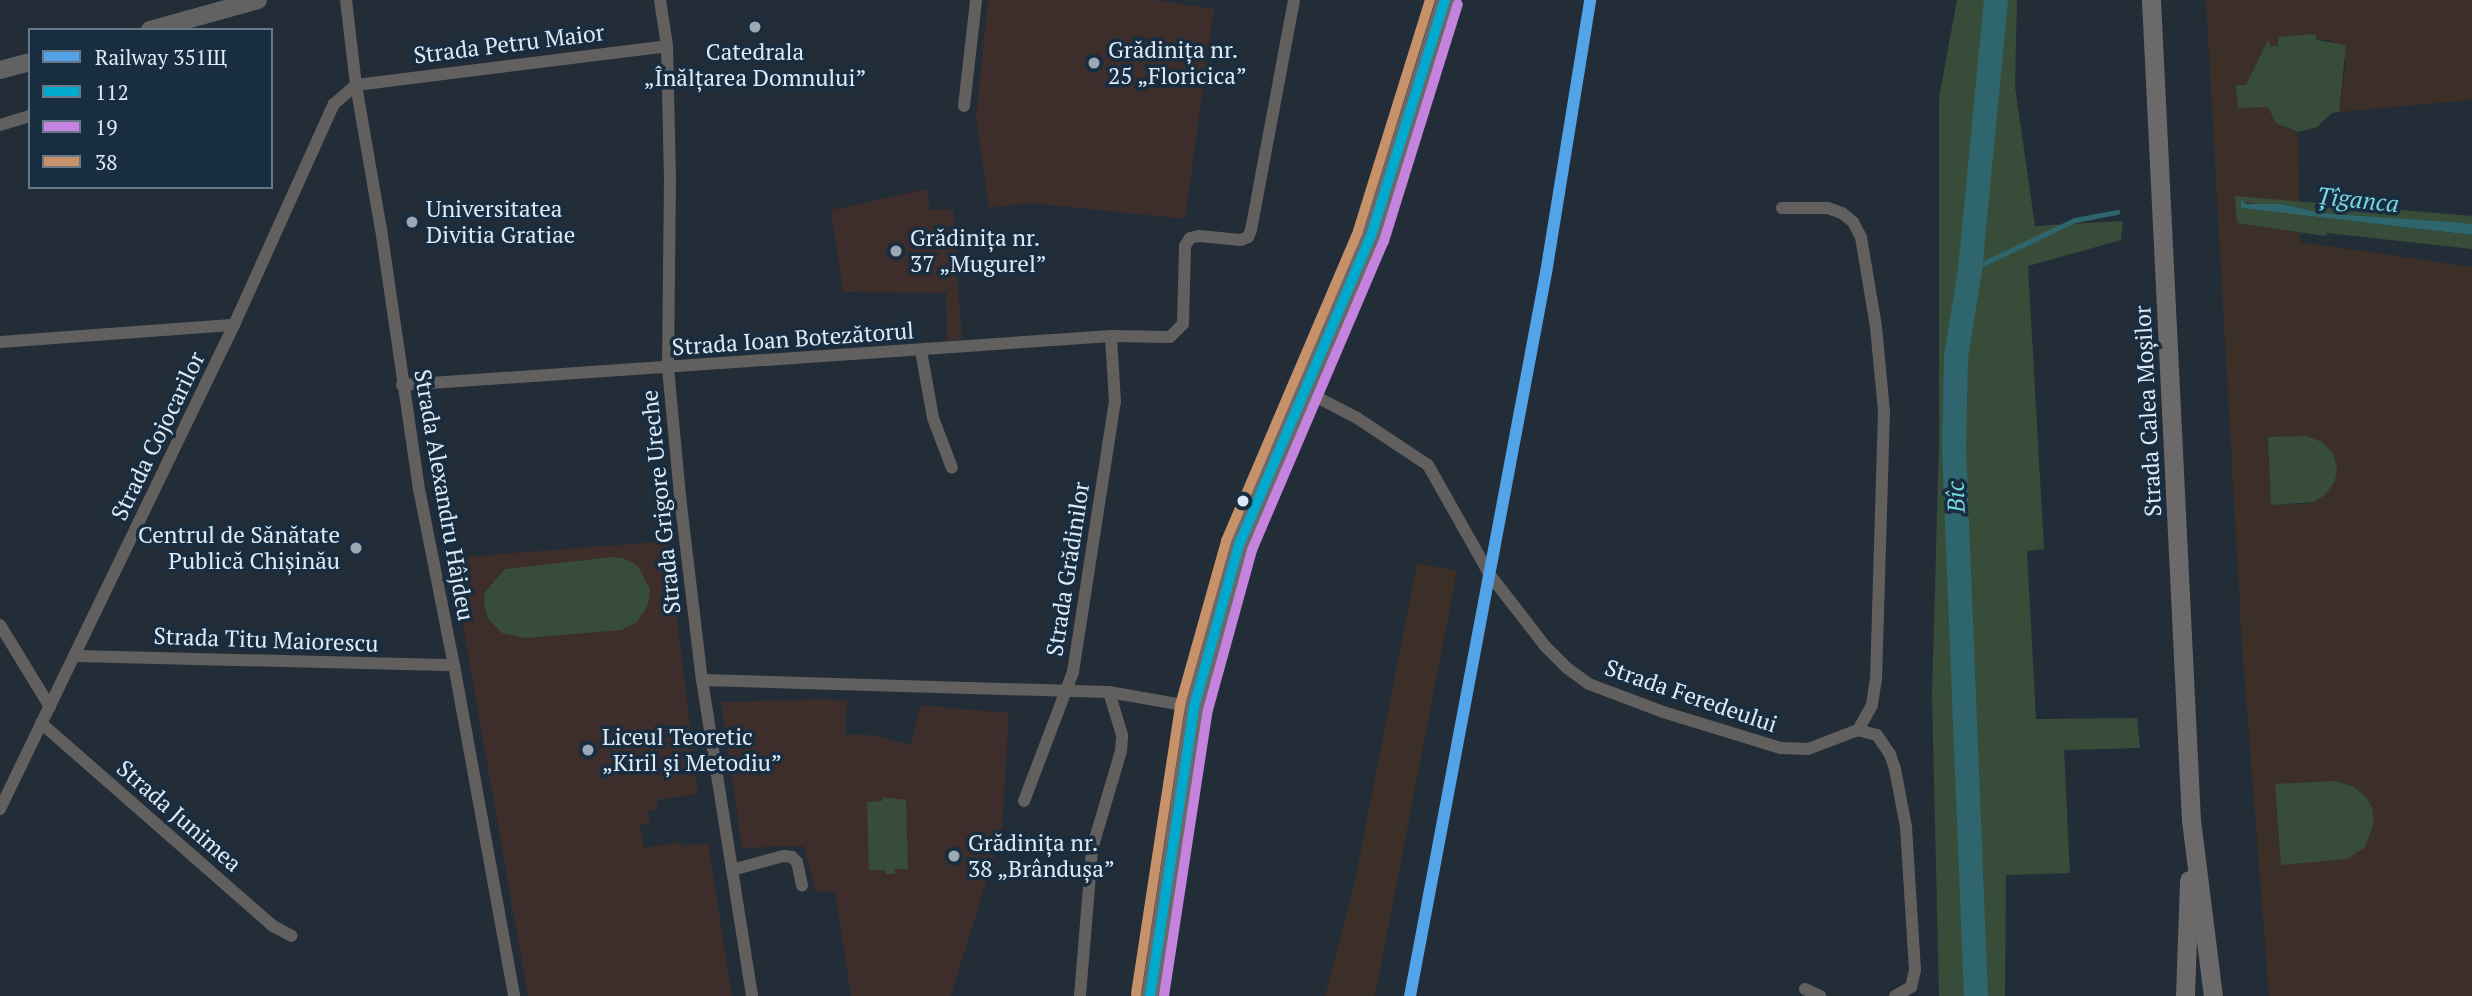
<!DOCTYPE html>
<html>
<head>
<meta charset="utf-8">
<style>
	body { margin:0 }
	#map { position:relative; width:2472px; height:996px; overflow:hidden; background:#222d37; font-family:"PT Serif",serif }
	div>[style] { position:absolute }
	.commercial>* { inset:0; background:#3b2f27 }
	.education>* { inset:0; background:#3d2d2b }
	.green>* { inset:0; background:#384d39 }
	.water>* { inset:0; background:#2f656c }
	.stream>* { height:4.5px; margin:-2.25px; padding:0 2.25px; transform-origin:2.25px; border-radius:2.25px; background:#2f656c }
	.river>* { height:24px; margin:-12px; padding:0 12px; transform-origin:12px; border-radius:12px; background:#2f656c }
	.street>* { height:12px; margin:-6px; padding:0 6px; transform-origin:6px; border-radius:6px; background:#625f5f }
	.secondary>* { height:18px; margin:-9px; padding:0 9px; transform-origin:9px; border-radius:9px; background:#636262 }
	.primary>* { height:19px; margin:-9.5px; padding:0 9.5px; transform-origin:9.5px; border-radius:9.5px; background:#6b6969 }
	.bus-1>* { height:10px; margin:-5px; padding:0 5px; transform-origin:5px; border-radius:5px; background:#00a9ce }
	.bus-2>* { height:10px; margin:-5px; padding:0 5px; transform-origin:5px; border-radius:5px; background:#c483df }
	.bus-3>* { height:10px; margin:-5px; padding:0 5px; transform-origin:5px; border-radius:5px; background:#c7916a }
	.rail-1>* { height:12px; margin:-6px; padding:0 6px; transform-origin:6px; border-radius:6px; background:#53a3e8 }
	.dots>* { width:19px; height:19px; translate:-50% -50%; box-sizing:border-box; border:4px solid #192d40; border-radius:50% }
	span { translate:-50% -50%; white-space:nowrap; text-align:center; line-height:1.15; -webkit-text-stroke:7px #192d40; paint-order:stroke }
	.street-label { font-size:23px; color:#ddeaf6 }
	.poi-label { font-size:23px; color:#ddeaf6 }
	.left { translate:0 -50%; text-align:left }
	.right { translate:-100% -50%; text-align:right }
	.water-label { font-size:24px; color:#77d7e0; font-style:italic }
	.legend { position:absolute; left:28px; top:28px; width:245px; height:161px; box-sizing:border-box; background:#192d40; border:2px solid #677989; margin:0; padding:9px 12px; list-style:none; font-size:21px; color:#ddeaf6 }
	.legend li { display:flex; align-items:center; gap:14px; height:35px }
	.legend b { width:35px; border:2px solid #677989 }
</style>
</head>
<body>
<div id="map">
	<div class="commercial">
		<div style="clip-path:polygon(evenodd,2206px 0,2472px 0,2472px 100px,2339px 112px,2346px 59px,2331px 40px,2278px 37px,2279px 46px,2270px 46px,2269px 40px,2246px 85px,2237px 85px,2269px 107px,2287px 129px,2298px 132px,2300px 242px,2472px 267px,2472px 996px,2269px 996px,2242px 646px,2206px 0,2336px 460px,2335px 481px,2320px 499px,2306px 504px,2271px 505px,2336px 460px)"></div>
		<div style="clip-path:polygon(1417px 563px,1457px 571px,1375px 996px,1325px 996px,1354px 886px)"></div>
	</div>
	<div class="education">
		<div style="clip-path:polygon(988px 0,1155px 0,1214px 9px,1185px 219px,1030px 203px,989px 208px,976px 116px)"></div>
		<div style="clip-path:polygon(927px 189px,930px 210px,953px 209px,962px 339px,947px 341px,946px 293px,843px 292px,831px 210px)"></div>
		<div style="clip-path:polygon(668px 541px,698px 794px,657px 800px,658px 809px,648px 811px,650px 823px,640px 825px,644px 848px,681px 842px,683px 846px,708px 843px,732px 996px,528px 996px,451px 558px)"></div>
		<div style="clip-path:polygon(824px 699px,847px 701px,845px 735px,871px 735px,911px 745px,920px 705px,1009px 713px,1002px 830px,951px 996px,851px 996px,835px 892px,816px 892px,804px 846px,742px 848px,721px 702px)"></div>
	</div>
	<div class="green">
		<div style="clip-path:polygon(1957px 0,2017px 0,2015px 87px,2035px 226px,2123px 221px,2121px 240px,2028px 266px,2044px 549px,2027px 551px,2036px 719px,2137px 718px,2140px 748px,2064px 750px,2070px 873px,2006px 875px,2005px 996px,1939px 996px,1932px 695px,1939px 443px,1939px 98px)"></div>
		<div style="clip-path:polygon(2315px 34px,2317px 40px,2346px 45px,2339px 112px,2332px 113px,2317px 127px,2298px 132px,2276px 123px,2268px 107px,2238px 108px,2236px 85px,2246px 85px,2269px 38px,2270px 46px,2278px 46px,2278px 37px)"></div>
		<div style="clip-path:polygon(2235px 196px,2472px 216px,2472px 224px,2321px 213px,2282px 204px,2268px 206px,2241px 201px,2241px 208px,2472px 235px,2472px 249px,2327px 233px,2326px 236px,2237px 223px)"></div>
		<div style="clip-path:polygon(2306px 436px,2322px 442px,2333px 453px,2337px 468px,2335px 481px,2325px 495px,2314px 502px,2271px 505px,2268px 437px)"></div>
		<div style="clip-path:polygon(612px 557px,623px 558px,638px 566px,650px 589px,648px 605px,637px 622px,621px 630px,526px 638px,502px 633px,489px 620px,484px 606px,485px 592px,505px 569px)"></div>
		<div style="clip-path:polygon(2336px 781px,2354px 787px,2366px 797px,2372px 808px,2374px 823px,2365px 847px,2347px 859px,2281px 865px,2275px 784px)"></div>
		<div style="clip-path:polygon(883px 797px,906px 800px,908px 869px,895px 869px,895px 874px,886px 874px,885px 870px,869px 870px,867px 802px,882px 801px)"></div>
	</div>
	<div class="water">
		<div style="clip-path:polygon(2241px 200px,2247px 204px,2282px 204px,2321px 213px,2464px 223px,2472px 224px,2472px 235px,2241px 208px)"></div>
	</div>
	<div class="stream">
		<div style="left:1970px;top:270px;width:116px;rotate:-25.5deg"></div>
		<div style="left:2075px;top:220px;width:43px;rotate:-10.8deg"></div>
	</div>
	<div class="river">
		<div style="left:1976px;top:996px;width:548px;rotate:-92.3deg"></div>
		<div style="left:1954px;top:448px;width:91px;rotate:-88.7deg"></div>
		<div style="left:1956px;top:357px;width:88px;rotate:-80.9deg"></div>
		<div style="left:1970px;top:270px;width:271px;rotate:-84.5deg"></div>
	</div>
	<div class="street">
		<div style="left:346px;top:0;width:86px;rotate:83.3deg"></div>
		<div style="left:356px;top:85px;width:146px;rotate:80.2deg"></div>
		<div style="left:381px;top:229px;width:263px;rotate:81.7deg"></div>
		<div style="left:419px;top:489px;width:179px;rotate:78.8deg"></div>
		<div style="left:454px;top:665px;width:336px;rotate:79.7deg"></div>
		<div style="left:660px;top:0;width:47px;rotate:81.3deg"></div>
		<div style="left:667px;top:46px;width:130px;rotate:88.7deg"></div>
		<div style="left:670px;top:176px;width:192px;rotate:90.6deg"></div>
		<div style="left:668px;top:368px;width:138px;rotate:84.6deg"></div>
		<div style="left:681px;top:505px;width:176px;rotate:83.2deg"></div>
		<div style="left:702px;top:680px;width:320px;rotate:81deg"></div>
		<div style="left:964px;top:106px;width:107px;rotate:-83.5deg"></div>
		<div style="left:0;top:125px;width:31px;rotate:-17deg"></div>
		<div style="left:1782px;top:208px;width:46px"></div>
		<div style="left:1828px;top:208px;width:15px;rotate:20deg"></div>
		<div style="left:1842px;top:213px;width:14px;rotate:39deg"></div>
		<div style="left:1853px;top:222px;width:17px;rotate:62deg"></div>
		<div style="left:1861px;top:237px;width:91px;rotate:80.5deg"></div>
		<div style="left:1876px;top:327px;width:84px;rotate:84.6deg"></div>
		<div style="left:1884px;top:411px;width:268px;rotate:91.7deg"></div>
		<div style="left:1876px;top:679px;width:26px;rotate:99deg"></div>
		<div style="left:1872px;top:705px;width:29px;rotate:119deg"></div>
		<div style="left:0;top:342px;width:235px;rotate:-4.2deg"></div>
		<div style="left:921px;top:351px;width:68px;rotate:79.8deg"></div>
		<div style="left:933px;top:418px;width:53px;rotate:69.2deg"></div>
		<div style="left:402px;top:385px;width:711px;rotate:-3.95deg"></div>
		<div style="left:1111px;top:336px;width:59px;rotate:1deg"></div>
		<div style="left:1170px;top:337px;width:18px;rotate:-45deg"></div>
		<div style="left:1183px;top:324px;width:78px;rotate:-88.5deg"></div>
		<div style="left:1185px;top:246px;width:9px;rotate:-58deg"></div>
		<div style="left:1190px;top:238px;width:9px;rotate:-13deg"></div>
		<div style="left:1199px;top:236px;width:42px;rotate:5.4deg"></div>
		<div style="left:1241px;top:240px;width:8px;rotate:-23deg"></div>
		<div style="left:1248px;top:237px;width:8px;rotate:-67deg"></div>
		<div style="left:1251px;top:230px;width:234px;rotate:-79.4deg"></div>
		<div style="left:1305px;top:391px;width:59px;rotate:27.4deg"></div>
		<div style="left:1357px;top:418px;width:85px;rotate:33.5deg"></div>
		<div style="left:1428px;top:465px;width:126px;rotate:60.6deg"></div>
		<div style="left:1490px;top:575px;width:90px;rotate:52.2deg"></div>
		<div style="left:1545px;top:646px;width:31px;rotate:45deg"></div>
		<div style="left:1567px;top:668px;width:27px;rotate:36deg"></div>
		<div style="left:1589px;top:684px;width:79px;rotate:20.7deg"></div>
		<div style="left:1663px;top:712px;width:123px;rotate:17deg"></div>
		<div style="left:1781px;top:748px;width:27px;rotate:2deg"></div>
		<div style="left:1808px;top:749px;width:53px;rotate:-20.8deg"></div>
		<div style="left:1858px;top:730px;width:20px;rotate:15deg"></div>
		<div style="left:1877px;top:735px;width:23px;rotate:56deg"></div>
		<div style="left:1890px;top:754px;width:16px;rotate:72deg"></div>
		<div style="left:1895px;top:769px;width:59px;rotate:79.3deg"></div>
		<div style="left:1906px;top:827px;width:143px;rotate:86.4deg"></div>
		<div style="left:1915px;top:970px;width:17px;rotate:103deg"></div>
		<div style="left:1911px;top:987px;width:18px;rotate:151deg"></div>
		<div style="left:0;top:625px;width:96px;rotate:58.6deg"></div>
		<div style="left:76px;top:656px;width:378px;rotate:1.4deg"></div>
		<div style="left:702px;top:680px;width:407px;rotate:1.7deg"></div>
		<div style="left:1109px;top:692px;width:86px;rotate:10deg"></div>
		<div style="left:41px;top:723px;width:308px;rotate:41.2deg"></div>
		<div style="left:273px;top:926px;width:21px;rotate:28deg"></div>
		<div style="left:1024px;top:801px;width:138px;rotate:-69.2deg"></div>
		<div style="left:1073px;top:672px;width:273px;rotate:-81.2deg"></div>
		<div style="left:1115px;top:402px;width:66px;rotate:-93.5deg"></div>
		<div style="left:0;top:809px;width:538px;rotate:-64.2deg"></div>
		<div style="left:234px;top:325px;width:243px;rotate:-65.7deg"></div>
		<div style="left:334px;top:104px;width:29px;rotate:-41deg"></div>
		<div style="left:356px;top:85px;width:313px;rotate:-7.1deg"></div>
		<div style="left:732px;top:870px;width:53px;rotate:-15.4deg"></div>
		<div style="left:783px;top:856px;width:9px;rotate:6deg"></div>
		<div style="left:792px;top:857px;width:7px;rotate:45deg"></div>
		<div style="left:797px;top:862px;width:24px;rotate:78deg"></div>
		<div style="left:1805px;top:989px;width:17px;rotate:25deg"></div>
		<div style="left:1080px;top:996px;width:147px;rotate:-85.3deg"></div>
		<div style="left:1092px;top:849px;width:102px;rotate:-73.5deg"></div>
		<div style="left:1121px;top:751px;width:16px;rotate:-86deg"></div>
		<div style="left:1122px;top:735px;width:45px;rotate:-106.8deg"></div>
	</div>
	<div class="secondary">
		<div style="left:150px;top:30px;width:112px;rotate:-15.5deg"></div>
		<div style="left:0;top:70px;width:31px;rotate:-15deg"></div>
	</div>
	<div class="primary">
		<div style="left:2151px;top:0;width:821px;rotate:87.21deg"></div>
		<div style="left:2191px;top:820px;width:177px;rotate:82.9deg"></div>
		<div style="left:1150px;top:996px;width:292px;rotate:-81.3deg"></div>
		<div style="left:1194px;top:707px;width:168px;rotate:-74.5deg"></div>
		<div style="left:1239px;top:545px;width:336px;rotate:-66.9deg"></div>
		<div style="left:1371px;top:236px;width:247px;rotate:-72.6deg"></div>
		<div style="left:2185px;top:996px;width:116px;rotate:-88deg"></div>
	</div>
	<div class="bus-1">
		<div style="left:1150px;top:996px;width:292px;rotate:-81.3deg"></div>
		<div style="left:1194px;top:707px;width:168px;rotate:-74.5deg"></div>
		<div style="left:1239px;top:545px;width:336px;rotate:-66.9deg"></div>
		<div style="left:1371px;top:236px;width:247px;rotate:-72.6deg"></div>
	</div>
	<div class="bus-2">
		<div style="left:1164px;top:996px;width:289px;rotate:-81.3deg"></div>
		<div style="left:1208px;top:710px;width:166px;rotate:-74.6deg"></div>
		<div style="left:1252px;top:550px;width:336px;rotate:-66.9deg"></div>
		<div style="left:1384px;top:241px;width:248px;rotate:-72.7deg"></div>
	</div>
	<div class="bus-3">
		<div style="left:1136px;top:994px;width:292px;rotate:-81.3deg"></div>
		<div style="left:1180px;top:705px;width:170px;rotate:-74.3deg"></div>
		<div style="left:1226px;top:541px;width:337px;rotate:-66.9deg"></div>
		<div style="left:1358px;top:231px;width:242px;rotate:-72.7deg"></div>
	</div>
	<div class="rail-1">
		<div style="left:1410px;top:996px;width:736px;rotate:-79.35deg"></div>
		<div style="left:1546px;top:273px;width:277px;rotate:-80.8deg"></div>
	</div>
	<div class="dots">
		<div style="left:755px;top:27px;background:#9ca8b3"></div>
		<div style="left:1094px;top:63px;background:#9ca8b3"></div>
		<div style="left:412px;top:222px;background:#9ca8b3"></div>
		<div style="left:896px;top:251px;background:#9ca8b3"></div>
		<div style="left:1243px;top:501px;background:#ddeaf6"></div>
		<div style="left:356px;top:548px;background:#9ca8b3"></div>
		<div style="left:588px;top:750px;background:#9ca8b3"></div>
		<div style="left:954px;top:856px;background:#9ca8b3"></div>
	</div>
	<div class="street-label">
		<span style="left:509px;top:44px;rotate:-7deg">Strada Petru Maior</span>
		<span style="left:793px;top:339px;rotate:-4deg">Strada Ioan Botezătorul</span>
		<span style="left:2148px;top:411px;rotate:-93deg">Strada Calea Moșilor</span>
		<span style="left:158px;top:436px;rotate:-64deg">Strada Cojocarilor</span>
		<span style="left:444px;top:495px;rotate:80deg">Strada Alexandru Hâjdeu</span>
		<span style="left:661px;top:502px;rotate:-96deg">Strada Grigore Ureche</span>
		<span style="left:1068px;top:569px;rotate:-81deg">Strada Grădinilor</span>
		<span style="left:266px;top:640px;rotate:2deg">Strada Titu Maiorescu</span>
		<span style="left:1691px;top:696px;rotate:19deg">Strada Feredeului</span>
		<span style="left:179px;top:816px;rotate:41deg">Strada Junimea</span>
	</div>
	<div class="poi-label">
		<span class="left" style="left:1108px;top:63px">Grădinița nr.<br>25 „Floricica”</span>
		<span style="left:755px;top:65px">Catedrala<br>„Înălțarea Domnului”</span>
		<span class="left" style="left:426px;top:222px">Universitatea<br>Divitia Gratiae</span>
		<span class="left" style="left:910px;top:251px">Grădinița nr.<br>37 „Mugurel”</span>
		<span class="right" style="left:340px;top:548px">Centrul de Sănătate<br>Publică Chișinău</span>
		<span class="left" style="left:602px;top:750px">Liceul Teoretic<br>„Kiril și Metodiu”</span>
		<span class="left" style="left:968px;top:856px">Grădinița nr.<br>38 „Brândușa”</span>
	</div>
	<div class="water-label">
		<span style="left:2358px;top:200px;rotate:6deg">Țîganca</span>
		<span style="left:1956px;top:497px;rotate:-92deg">Bîc</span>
	</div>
	<ul class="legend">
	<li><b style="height:9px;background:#53a3e8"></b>Railway 351Щ</li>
	<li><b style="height:9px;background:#00a9ce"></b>112</li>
	<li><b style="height:9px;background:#c483df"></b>19</li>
	<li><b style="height:9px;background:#c7916a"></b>38</li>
	</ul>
</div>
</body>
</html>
